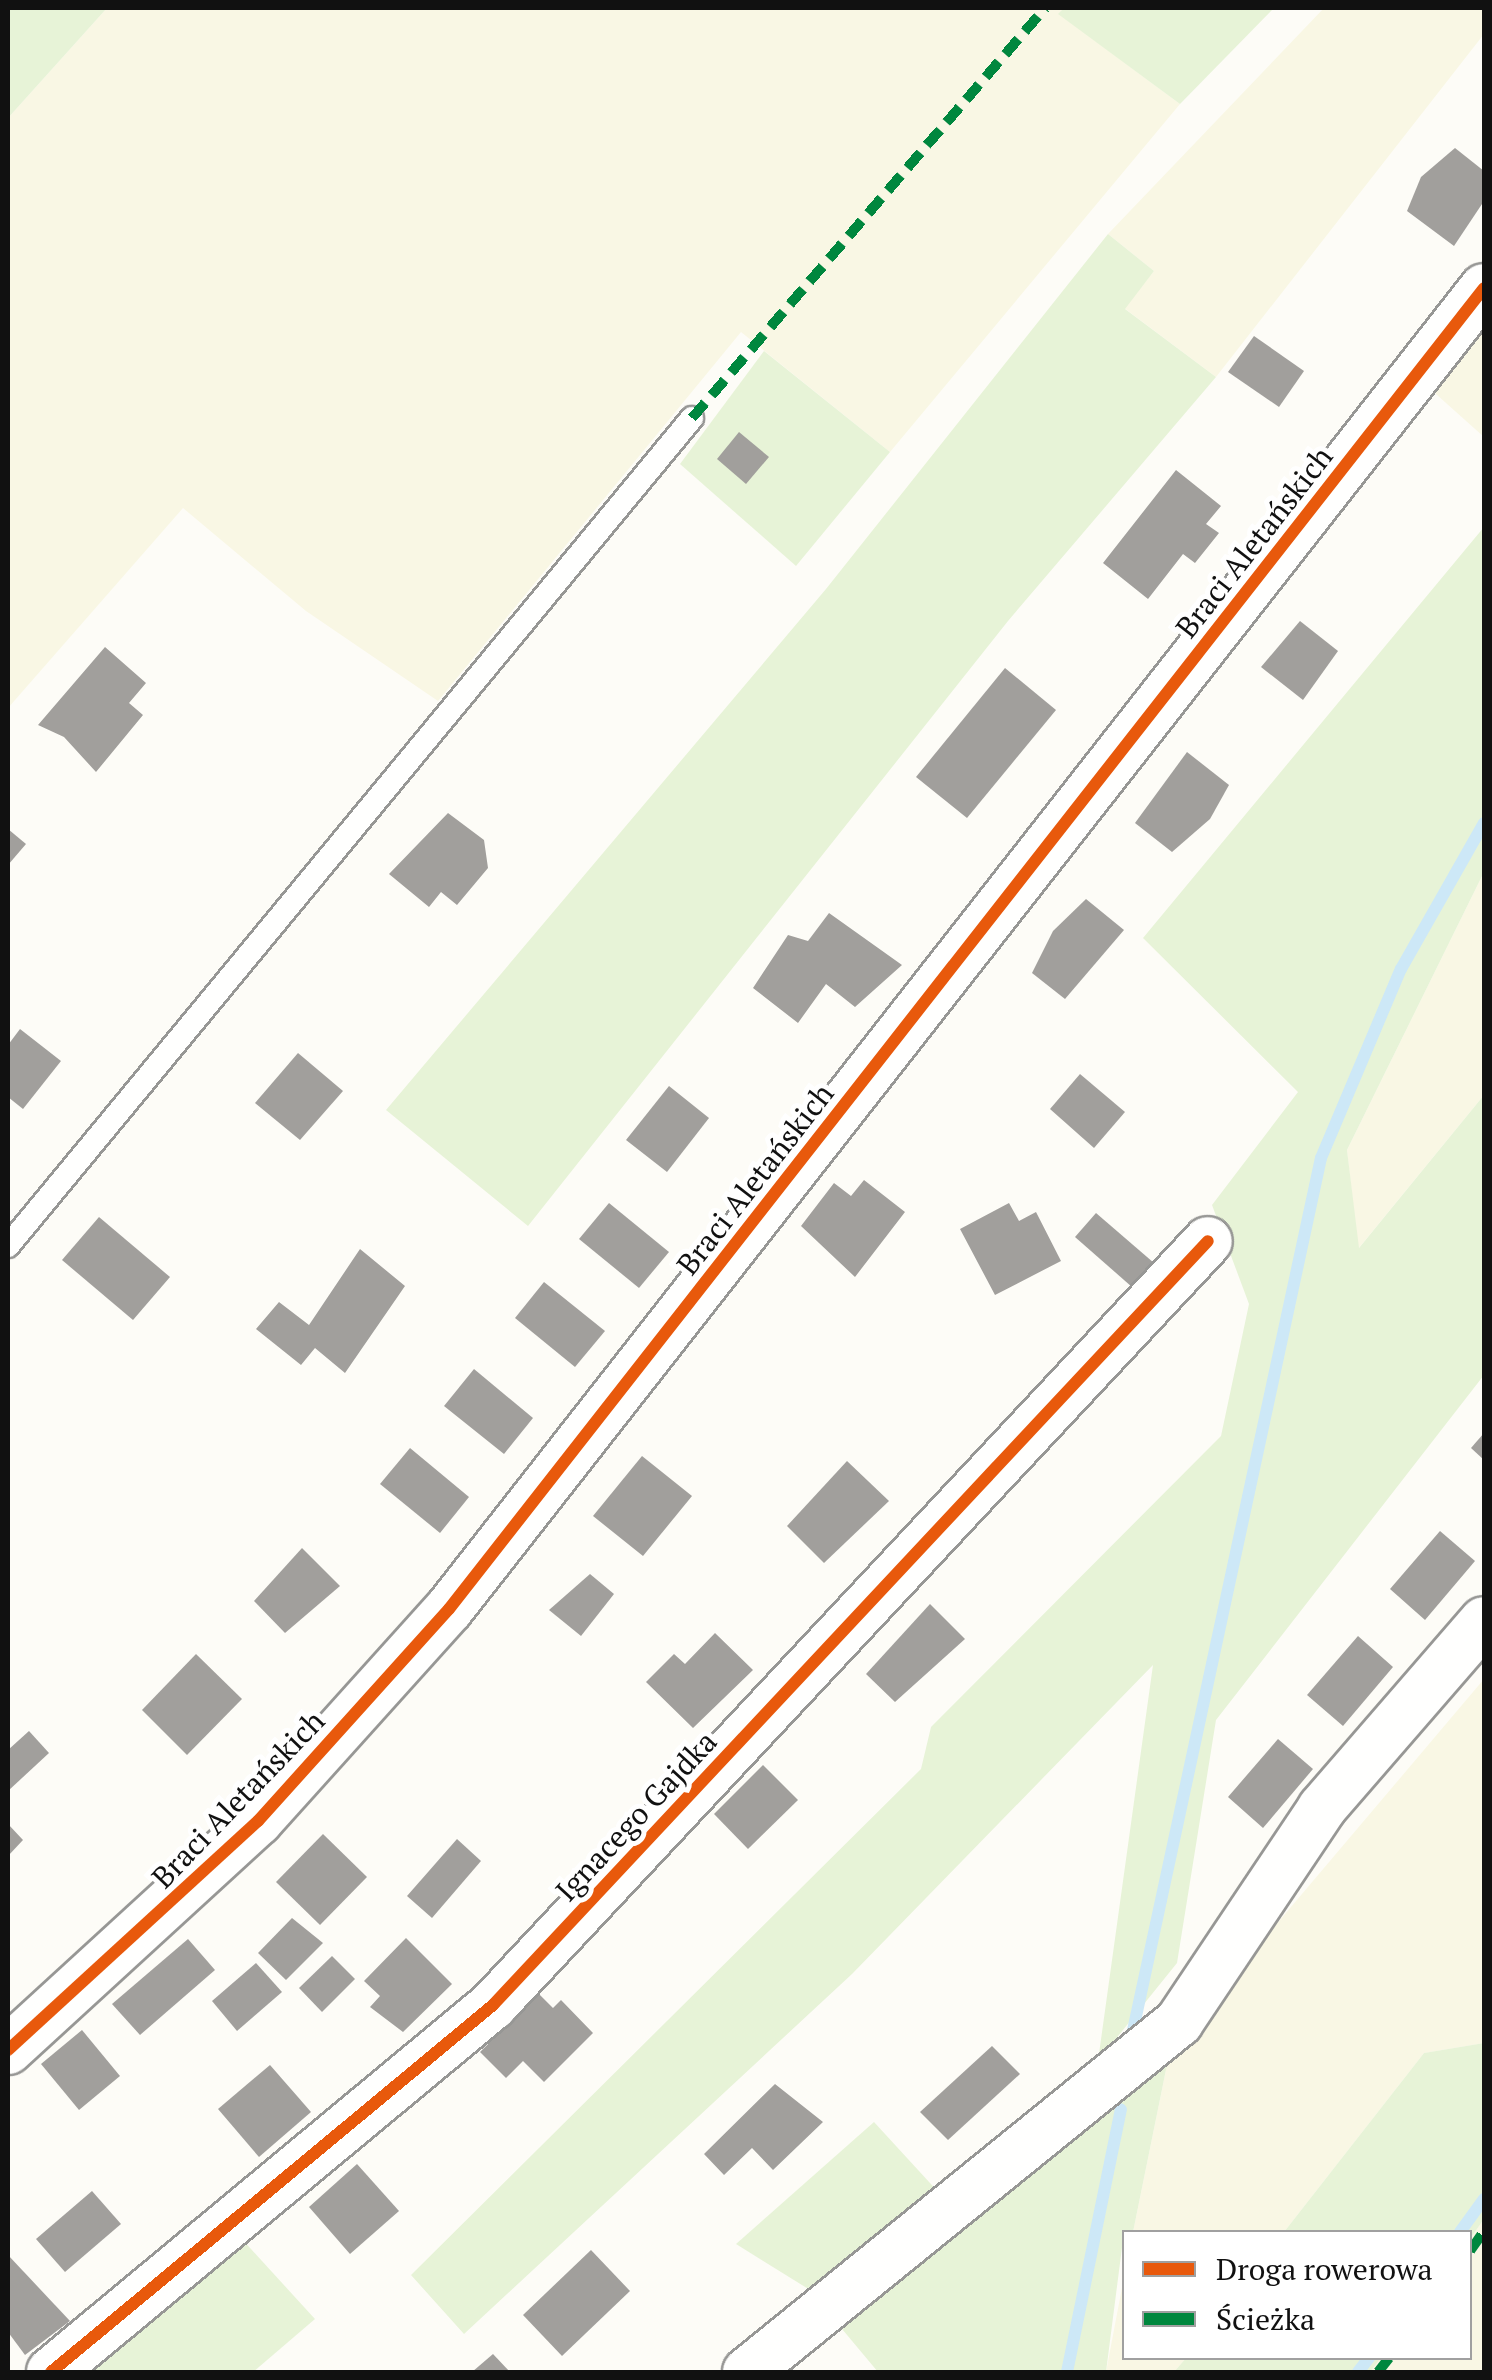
<!DOCTYPE html>
<html>
<head>
<meta charset="utf-8">
<style>
	body { margin:0 }
	#map { position:relative; width:1492px; height:2380px; overflow:hidden; background:#fdfcf7; font-family:"PT Serif",serif }
	div>[style] { position:absolute }
	.farmland>* { inset:0; background:#f9f7e4 }
	.green>* { inset:0; background:#e7f3d7 }
	.stream>* { height:12px; margin:-6px; padding:0 6px; transform-origin:6px; border-radius:6px; background:#cde8f7 }
	.building>* { inset:0; background:#a19f9c }
	.roads { filter:drop-shadow(2px 0 #979795) drop-shadow(-2px 0 #979795) drop-shadow(0 2px #979795) drop-shadow(0 -2px #979795) }
	.service>* { height:22px; margin:-11px; padding:0 11px; transform-origin:11px; border-radius:11px; background:#fffffe }
	.minor>* { height:48px; margin:-24px; padding:0 24px; transform-origin:24px; border-radius:24px; background:#fffffe }
	.quiet>* { height:10px; margin-top:-5px; transform-origin:0; background:repeating-linear-gradient(90deg,#00873e 0 20px,transparent 0 30px) }
	.cycleway>* { height:12px; margin:-6px; padding:0 6px; transform-origin:6px; border-radius:6px; background:#e8590c }
	span { translate:-50% -50%; white-space:nowrap; text-align:center; line-height:1.15; -webkit-text-stroke:10px #fff; paint-order:stroke }
	.street-label { font-size:30px; color:#111 }
	.frame { position:absolute; inset:0; border:10px solid #111; pointer-events:none }
	.legend { position:absolute; left:1122px; top:2230px; width:350px; height:130px; box-sizing:border-box; background:#fff; border:2px solid #a0a0a0; margin:0; padding:12px 18px; list-style:none; font-size:30px; color:#111 }
	.legend li { display:flex; align-items:center; gap:20px; height:50px }
	.legend b { width:50px; border:2px solid #a0a0a0 }
</style>
</head>
<body>
<div id="map">
	<div class="farmland">
		<div style="clip-path:polygon(107px 8px,1064px 8px,1059px 14px,1180px 104px,890px 452px,741px 332px,438px 701px,306px 611px,183px 508px,8px 708px,8px 118px)"></div>
		<div style="clip-path:polygon(1324px 8px,1484px 8px,1484px 34px,1216px 377px,1124px 308px,1154px 271px,1108px 234px)"></div>
		<div style="clip-path:polygon(1484px 311px,1484px 437px,1427px 386px)"></div>
		<div style="clip-path:polygon(1484px 872px,1484px 1095px,1358px 1249px,1347px 1150px)"></div>
		<div style="clip-path:polygon(1484px 1679px,1484px 2043px,1424px 2053px,1284px 2232px,1133px 2232px,1170px 2050px)"></div>
		<div style="clip-path:polygon(1484px 2219px,1484px 2372px,1370px 2372px,1381px 2358px,1470px 2358px,1470px 2239px)"></div>
		<div style="clip-path:polygon(1124px 2277px,1124px 2358px,1186px 2358px,1174px 2372px,1106px 2372px)"></div>
	</div>
	<div class="green">
		<div style="clip-path:polygon(8px 8px,107px 8px,8px 118px)"></div>
		<div style="clip-path:polygon(1064px 8px,1274px 8px,1180px 104px,1058px 14px)"></div>
		<div style="clip-path:polygon(1108px 234px,1154px 271px,1125px 309px,1216px 377px,1008px 621px,528px 1226px,386px 1110px,826px 589px)"></div>
		<div style="clip-path:polygon(764px 351px,890px 452px,796px 566px,680px 464px)"></div>
		<div style="clip-path:polygon(1484px 527px,1484px 872px,1347px 1150px,1359px 1248px,1484px 1095px,1484px 1375px,1216px 1720px,1177px 1963px,1098px 2061px,1153px 1665px,852px 1974px,464px 2334px,411px 2275px,921px 1769px,931px 1727px,1221px 1436px,1249px 1304px,1212px 1205px,1298px 1092px,1143px 938px)"></div>
		<div style="clip-path:polygon(1484px 2043px,1484px 2219px,1470px 2239px,1284px 2232px,1424px 2053px)"></div>
		<div style="clip-path:polygon(1170px 2050px,1133px 2232px,1124px 2232px,1106px 2372px,878px 2372px,832px 2317px)"></div>
		<div style="clip-path:polygon(874px 2122px,941px 2195px,810px 2290px,736px 2244px)"></div>
		<div style="clip-path:polygon(240px 2237px,315px 2319px,253px 2372px,76px 2372px)"></div>
		<div style="clip-path:polygon(1186px 2358px,1381px 2358px,1370px 2372px,1174px 2372px)"></div>
	</div>
	<div class="stream">
		<div style="left:1132px;top:2035px;width:897px;rotate:-77.84deg"></div>
		<div style="left:1321px;top:1158px;width:205px;rotate:-67.1deg"></div>
		<div style="left:1401px;top:969px;width:168px;rotate:-60.4deg"></div>
		<div style="left:1460px;top:2232px;width:41px;rotate:-54deg"></div>
		<div style="left:1067px;top:2372px;width:268px;rotate:-78.4deg"></div>
		<div style="left:1358px;top:2372px;width:18px;rotate:-52deg"></div>
	</div>
	<div class="building">
		<div style="clip-path:polygon(1455px 148px,1484px 171px,1484px 201px,1454px 246px,1407px 211px,1421px 177px)"></div>
		<div style="clip-path:polygon(1254px 336px,1304px 371px,1279px 407px,1228px 372px)"></div>
		<div style="clip-path:polygon(739px 432px,769px 457px,746px 484px,717px 459px)"></div>
		<div style="clip-path:polygon(1176px 470px,1221px 506px,1206px 524px,1219px 533px,1195px 563px,1183px 554px,1148px 599px,1103px 563px)"></div>
		<div style="clip-path:polygon(1300px 621px,1338px 651px,1303px 700px,1261px 667px)"></div>
		<div style="clip-path:polygon(105px 647px,146px 683px,129px 703px,143px 715px,96px 772px,64px 737px,38px 725px)"></div>
		<div style="clip-path:polygon(1005px 668px,1056px 710px,967px 818px,916px 777px)"></div>
		<div style="clip-path:polygon(1187px 752px,1229px 785px,1210px 819px,1172px 852px,1135px 823px)"></div>
		<div style="clip-path:polygon(448px 813px,484px 840px,488px 868px,457px 905px,441px 892px,429px 907px,389px 874px)"></div>
		<div style="clip-path:polygon(8px 829px,26px 844px,8px 865px)"></div>
		<div style="clip-path:polygon(1086px 899px,1124px 930px,1065px 999px,1032px 973px,1053px 931px)"></div>
		<div style="clip-path:polygon(829px 913px,902px 965px,855px 1007px,826px 984px,798px 1023px,753px 988px,788px 935px,808px 941px)"></div>
		<div style="clip-path:polygon(20px 1029px,61px 1061px,23px 1109px,8px 1097px,8px 1045px)"></div>
		<div style="clip-path:polygon(298px 1053px,343px 1091px,300px 1140px,255px 1103px)"></div>
		<div style="clip-path:polygon(1080px 1074px,1125px 1112px,1094px 1148px,1050px 1109px)"></div>
		<div style="clip-path:polygon(669px 1086px,709px 1118px,667px 1172px,626px 1140px)"></div>
		<div style="clip-path:polygon(864px 1180px,905px 1212px,855px 1277px,801px 1226px,834px 1183px,851px 1196px)"></div>
		<div style="clip-path:polygon(609px 1203px,669px 1252px,639px 1288px,579px 1239px)"></div>
		<div style="clip-path:polygon(1009px 1203px,1019px 1221px,1036px 1212px,1061px 1261px,995px 1295px,960px 1229px)"></div>
		<div style="clip-path:polygon(1096px 1213px,1154px 1263px,1132px 1287px,1075px 1237px)"></div>
		<div style="clip-path:polygon(99px 1217px,170px 1277px,133px 1320px,62px 1260px)"></div>
		<div style="clip-path:polygon(360px 1249px,405px 1286px,345px 1373px,315px 1348px,301px 1365px,256px 1329px,279px 1302px,309px 1325px)"></div>
		<div style="clip-path:polygon(544px 1282px,605px 1331px,575px 1367px,515px 1318px)"></div>
		<div style="clip-path:polygon(474px 1369px,533px 1418px,504px 1454px,444px 1406px)"></div>
		<div style="clip-path:polygon(1484px 1433px,1484px 1460px,1471px 1448px)"></div>
		<div style="clip-path:polygon(410px 1448px,469px 1497px,440px 1533px,380px 1484px)"></div>
		<div style="clip-path:polygon(642px 1456px,692px 1496px,643px 1556px,593px 1516px)"></div>
		<div style="clip-path:polygon(847px 1461px,889px 1501px,824px 1563px,787px 1526px)"></div>
		<div style="clip-path:polygon(1440px 1531px,1475px 1561px,1425px 1620px,1390px 1589px)"></div>
		<div style="clip-path:polygon(302px 1548px,340px 1586px,285px 1633px,254px 1601px)"></div>
		<div style="clip-path:polygon(590px 1574px,614px 1594px,581px 1636px,549px 1610px)"></div>
		<div style="clip-path:polygon(930px 1604px,965px 1639px,895px 1702px,866px 1674px)"></div>
		<div style="clip-path:polygon(715px 1633px,753px 1670px,693px 1728px,646px 1682px,674px 1654px,685px 1664px)"></div>
		<div style="clip-path:polygon(1358px 1636px,1393px 1667px,1343px 1726px,1307px 1695px)"></div>
		<div style="clip-path:polygon(196px 1654px,242px 1699px,187px 1755px,142px 1710px)"></div>
		<div style="clip-path:polygon(29px 1731px,49px 1753px,8px 1791px,8px 1750px)"></div>
		<div style="clip-path:polygon(1278px 1739px,1313px 1769px,1263px 1828px,1228px 1797px)"></div>
		<div style="clip-path:polygon(763px 1765px,798px 1800px,748px 1849px,714px 1814px)"></div>
		<div style="clip-path:polygon(8px 1824px,23px 1840px,8px 1856px)"></div>
		<div style="clip-path:polygon(323px 1834px,367px 1877px,320px 1925px,276px 1882px)"></div>
		<div style="clip-path:polygon(457px 1839px,481px 1861px,432px 1918px,407px 1896px)"></div>
		<div style="clip-path:polygon(292px 1918px,323px 1943px,286px 1980px,258px 1953px)"></div>
		<div style="clip-path:polygon(406px 1938px,452px 1984px,403px 2032px,370px 2007px,380px 1996px,364px 1981px)"></div>
		<div style="clip-path:polygon(188px 1939px,215px 1970px,140px 2035px,112px 2004px)"></div>
		<div style="clip-path:polygon(332px 1956px,355px 1979px,322px 2012px,299px 1988px)"></div>
		<div style="clip-path:polygon(256px 1963px,282px 1992px,237px 2031px,212px 2001px)"></div>
		<div style="clip-path:polygon(539px 1994px,553px 2008px,561px 2000px,593px 2033px,544px 2082px,523px 2061px,506px 2078px,480px 2052px)"></div>
		<div style="clip-path:polygon(82px 2030px,120px 2076px,79px 2110px,41px 2064px)"></div>
		<div style="clip-path:polygon(992px 2046px,1020px 2074px,948px 2140px,920px 2112px)"></div>
		<div style="clip-path:polygon(270px 2065px,311px 2112px,259px 2157px,218px 2109px)"></div>
		<div style="clip-path:polygon(775px 2084px,823px 2122px,773px 2170px,752px 2148px,724px 2175px,704px 2154px)"></div>
		<div style="clip-path:polygon(357px 2164px,399px 2211px,350px 2254px,309px 2207px)"></div>
		<div style="clip-path:polygon(92px 2191px,121px 2224px,65px 2272px,36px 2239px)"></div>
		<div style="clip-path:polygon(591px 2250px,630px 2291px,562px 2356px,523px 2315px)"></div>
		<div style="clip-path:polygon(8px 2255px,70px 2321px,25px 2355px,8px 2332px)"></div>
		<div style="clip-path:polygon(493px 2354px,510px 2372px,472px 2372px)"></div>
	</div>
	<div class="roads">
		<div class="service">
			<div style="left:8px;top:1246px;width:1074px;rotate:-50.44deg"></div>
		</div>
		<div class="minor">
			<div style="left:8px;top:2050px;width:339px;rotate:-42.5deg"></div>
			<div style="left:258px;top:1821px;width:285px;rotate:-48deg"></div>
			<div style="left:449px;top:1609px;width:1678px;rotate:-51.92deg"></div>
			<div style="left:51px;top:2372px;width:575px;rotate:-39.7deg"></div>
			<div style="left:493px;top:2005px;width:1046px;rotate:-46.9deg"></div>
			<div style="left:747px;top:2372px;width:556px;rotate:-39.01deg"></div>
			<div style="left:1179px;top:2022px;width:257px;rotate:-56.2deg"></div>
			<div style="left:1322px;top:1808px;width:247px;rotate:-49.1deg"></div>
		</div>
	</div>
	<div class="quiet">
		<div style="left:692px;top:418px;width:541px;rotate:-49.27deg"></div>
		<div style="left:1470px;top:2251px;width:24px;rotate:-55deg"></div>
		<div style="left:1378px;top:2372px;width:18px;rotate:-52deg"></div>
	</div>
	<div class="cycleway">
		<div style="left:8px;top:2050px;width:339px;rotate:-42.5deg"></div>
		<div style="left:258px;top:1821px;width:285px;rotate:-48deg"></div>
		<div style="left:449px;top:1609px;width:1678px;rotate:-51.92deg"></div>
		<div style="left:51px;top:2372px;width:575px;rotate:-39.7deg"></div>
		<div style="left:493px;top:2005px;width:1046px;rotate:-46.9deg"></div>
	</div>
	<div class="street-label">
		<span style="left:1254px;top:542px;rotate:-52deg">Braci Aletańskich</span>
		<span style="left:755px;top:1179px;rotate:-52deg">Braci Aletańskich</span>
		<span style="left:238px;top:1799px;rotate:-46deg">Braci Aletańskich</span>
		<span style="left:636px;top:1816px;rotate:-47deg">Ignacego Gajdka</span>
	</div>
	<div class="frame"></div>
	<ul class="legend">
	<li><b style="height:12px;background:#e8590c"></b>Droga rowerowa</li>
	<li><b style="height:12px;background:#00873e"></b>Ścieżka</li>
	</ul>
</div>
</body>
</html>
